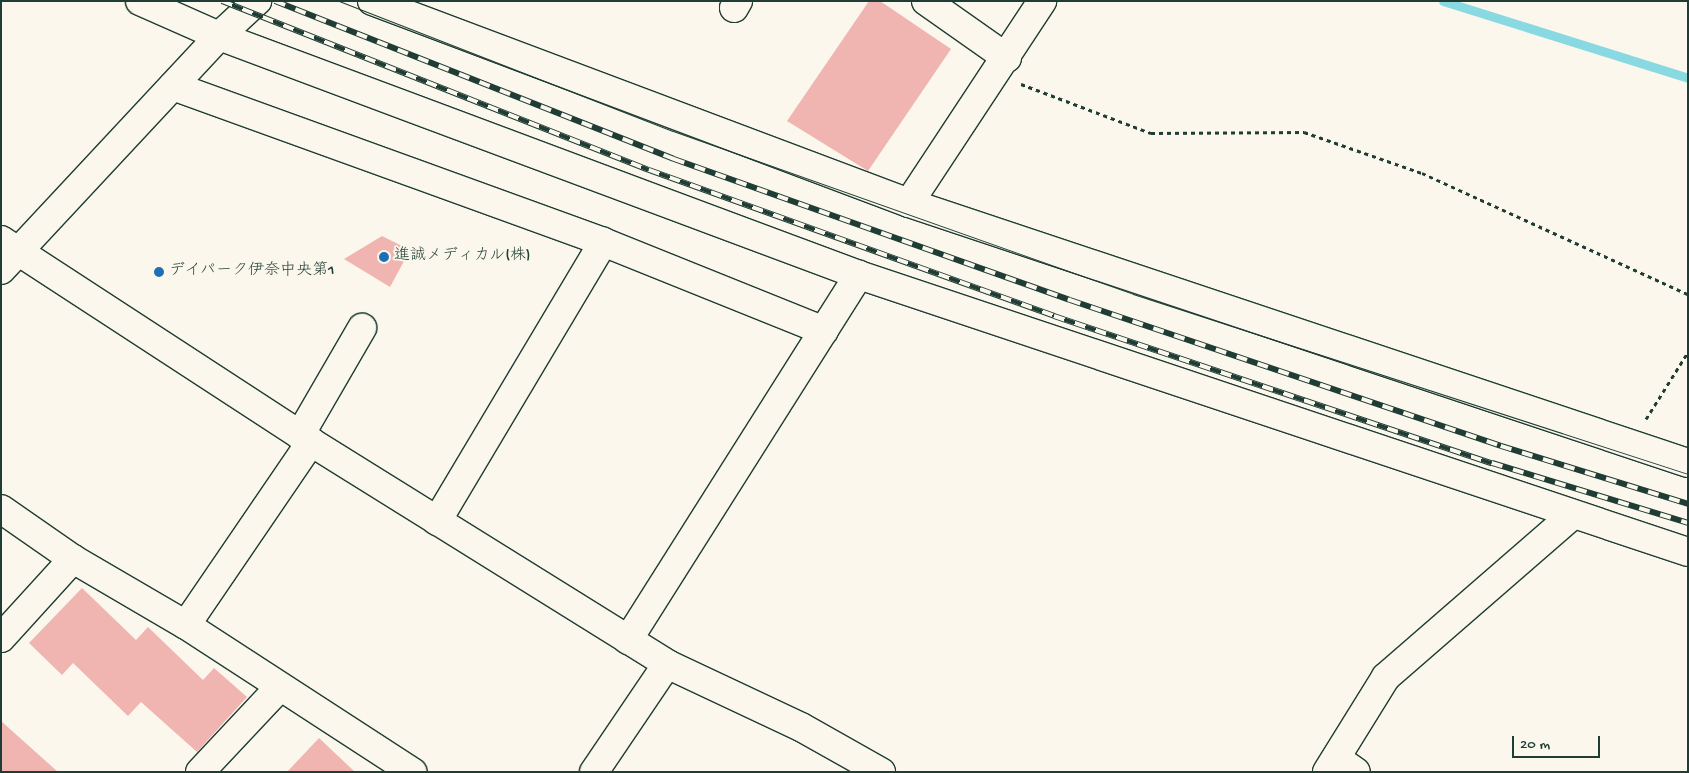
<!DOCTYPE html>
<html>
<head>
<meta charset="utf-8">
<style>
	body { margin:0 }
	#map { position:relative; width:1689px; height:773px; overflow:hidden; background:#fbf7ec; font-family:"Gochi Hand","Klee One",sans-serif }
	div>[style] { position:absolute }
	.stream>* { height:9px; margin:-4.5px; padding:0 4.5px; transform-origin:4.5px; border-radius:4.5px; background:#88d9e2 }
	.building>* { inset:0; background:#f0b5b0 }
	.path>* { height:3px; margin-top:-1.5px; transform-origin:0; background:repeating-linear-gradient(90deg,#1f3d34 0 4px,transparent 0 8px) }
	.roads { filter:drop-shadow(1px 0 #1f3d34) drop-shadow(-1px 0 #1f3d34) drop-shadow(0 1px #1f3d34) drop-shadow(0 -1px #1f3d34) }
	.minor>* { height:28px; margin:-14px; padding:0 14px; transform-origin:14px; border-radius:14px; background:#fbf7ec }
	.tram>* { height:1px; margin:-0.5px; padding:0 0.5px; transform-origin:0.5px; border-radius:0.5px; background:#1f3d34 }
	.rail>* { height:5.5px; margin-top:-2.75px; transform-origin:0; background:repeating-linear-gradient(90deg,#fbf7ec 0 11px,#1f3d34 0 22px); box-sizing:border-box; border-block:1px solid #1f3d34 }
	.dots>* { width:14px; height:14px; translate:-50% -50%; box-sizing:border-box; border:2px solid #fbf7ec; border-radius:50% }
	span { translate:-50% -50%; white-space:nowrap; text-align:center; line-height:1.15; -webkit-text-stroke:4px #fbf7ec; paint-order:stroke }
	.poi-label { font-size:16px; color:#1f3d34 }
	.left { translate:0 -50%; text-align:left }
	.frame { position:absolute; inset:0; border:2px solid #1f3d34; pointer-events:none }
	.scale { position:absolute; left:1512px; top:736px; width:88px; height:22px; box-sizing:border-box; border:2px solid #1f3d34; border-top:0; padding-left:6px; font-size:15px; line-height:18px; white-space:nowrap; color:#1f3d34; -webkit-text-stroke:4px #fbf7ec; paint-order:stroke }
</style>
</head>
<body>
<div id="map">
	<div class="stream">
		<div style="left:1443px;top:1px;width:257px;rotate:17.4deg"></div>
	</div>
	<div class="building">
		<div style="clip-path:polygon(869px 1px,880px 1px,951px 49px,868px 171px,787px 121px)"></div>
		<div style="clip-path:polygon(382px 236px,410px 250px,390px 287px,344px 259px)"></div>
		<div style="clip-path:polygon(82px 588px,136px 640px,148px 627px,203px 680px,214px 668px,247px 697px,197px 752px,141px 702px,128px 716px,73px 663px,62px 675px,29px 643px)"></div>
		<div style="clip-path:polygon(1px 721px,58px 772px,1px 772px)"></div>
		<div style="clip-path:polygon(319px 738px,355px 772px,287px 772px)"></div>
	</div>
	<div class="path">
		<div style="left:1021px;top:84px;width:139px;rotate:20.7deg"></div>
		<div style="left:1151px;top:133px;width:153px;rotate:-0.4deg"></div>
		<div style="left:1304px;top:132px;width:125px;rotate:19.2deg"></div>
		<div style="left:1422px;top:173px;width:292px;rotate:24.5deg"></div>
		<div style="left:1646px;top:419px;width:79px;rotate:-57.9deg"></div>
	</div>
	<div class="roads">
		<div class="minor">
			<div style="left:140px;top:1px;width:86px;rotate:23.9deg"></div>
			<div style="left:219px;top:36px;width:683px;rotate:20.48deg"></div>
			<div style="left:859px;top:275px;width:874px;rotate:18.48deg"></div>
			<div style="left:372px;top:1px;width:574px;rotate:20.61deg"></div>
			<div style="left:909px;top:203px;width:821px;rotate:18.46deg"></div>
			<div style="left:926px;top:1px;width:99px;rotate:35.1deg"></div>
			<div style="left:734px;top:8px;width:8px;rotate:-60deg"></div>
			<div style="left:173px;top:86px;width:457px;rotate:19.9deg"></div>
			<div style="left:603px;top:242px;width:238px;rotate:21.9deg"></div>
			<div style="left:909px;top:203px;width:242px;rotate:-56.6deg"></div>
			<div style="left:1px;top:240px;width:370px;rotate:33.1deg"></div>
			<div style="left:311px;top:442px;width:420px;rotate:31.9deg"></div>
			<div style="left:667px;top:664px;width:148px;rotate:25.2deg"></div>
			<div style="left:801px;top:727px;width:92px;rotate:29.4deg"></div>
			<div style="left:1px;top:270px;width:320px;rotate:-47deg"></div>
			<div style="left:219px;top:36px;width:52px;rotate:-42.6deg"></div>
			<div style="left:300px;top:435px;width:124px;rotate:-59.9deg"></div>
			<div style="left:1px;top:509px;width:88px;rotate:34.8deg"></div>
			<div style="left:73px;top:559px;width:131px;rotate:30.3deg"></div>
			<div style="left:186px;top:625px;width:270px;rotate:33deg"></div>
			<div style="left:437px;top:521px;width:325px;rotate:-59.2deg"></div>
			<div style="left:186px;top:625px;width:222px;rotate:-55.7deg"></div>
			<div style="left:1px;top:638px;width:107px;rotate:-47.7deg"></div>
			<div style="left:628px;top:640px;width:432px;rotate:-57.7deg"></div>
			<div style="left:1336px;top:758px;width:24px;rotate:35deg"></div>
			<div style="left:200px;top:772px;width:115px;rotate:-46.8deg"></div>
			<div style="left:594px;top:772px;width:130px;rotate:-55.9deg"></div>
			<div style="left:1327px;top:772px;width:112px;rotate:-58.2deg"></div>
			<div style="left:1386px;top:677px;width:245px;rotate:-41deg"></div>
		</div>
	</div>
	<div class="tram">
		<div style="left:339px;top:1px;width:358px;rotate:21.3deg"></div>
		<div style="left:673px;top:131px;width:488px;rotate:19.5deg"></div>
		<div style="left:1133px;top:294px;width:583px;rotate:17.97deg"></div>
	</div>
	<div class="rail">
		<div style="left:222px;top:1px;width:459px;rotate:21.6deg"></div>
		<div style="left:649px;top:170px;width:431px;rotate:19.8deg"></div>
		<div style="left:1054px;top:316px;width:462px;rotate:18.6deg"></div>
		<div style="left:1492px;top:463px;width:205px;rotate:17deg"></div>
		<div style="left:275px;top:1px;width:429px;rotate:21.6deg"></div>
		<div style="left:674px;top:159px;width:420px;rotate:19.6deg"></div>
		<div style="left:1070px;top:300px;width:455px;rotate:18.7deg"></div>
		<div style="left:1501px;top:446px;width:196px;rotate:17.2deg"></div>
	</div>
	<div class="dots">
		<div style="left:384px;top:257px;background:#1f6fb2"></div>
		<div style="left:159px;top:272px;background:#1f6fb2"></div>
	</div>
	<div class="poi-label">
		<span class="left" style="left:394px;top:257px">進誠メディカル(株)</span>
		<span class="left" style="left:169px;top:272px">デイパーク伊奈中央第1</span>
	</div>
	<div class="frame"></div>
	<div class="scale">20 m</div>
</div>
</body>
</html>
